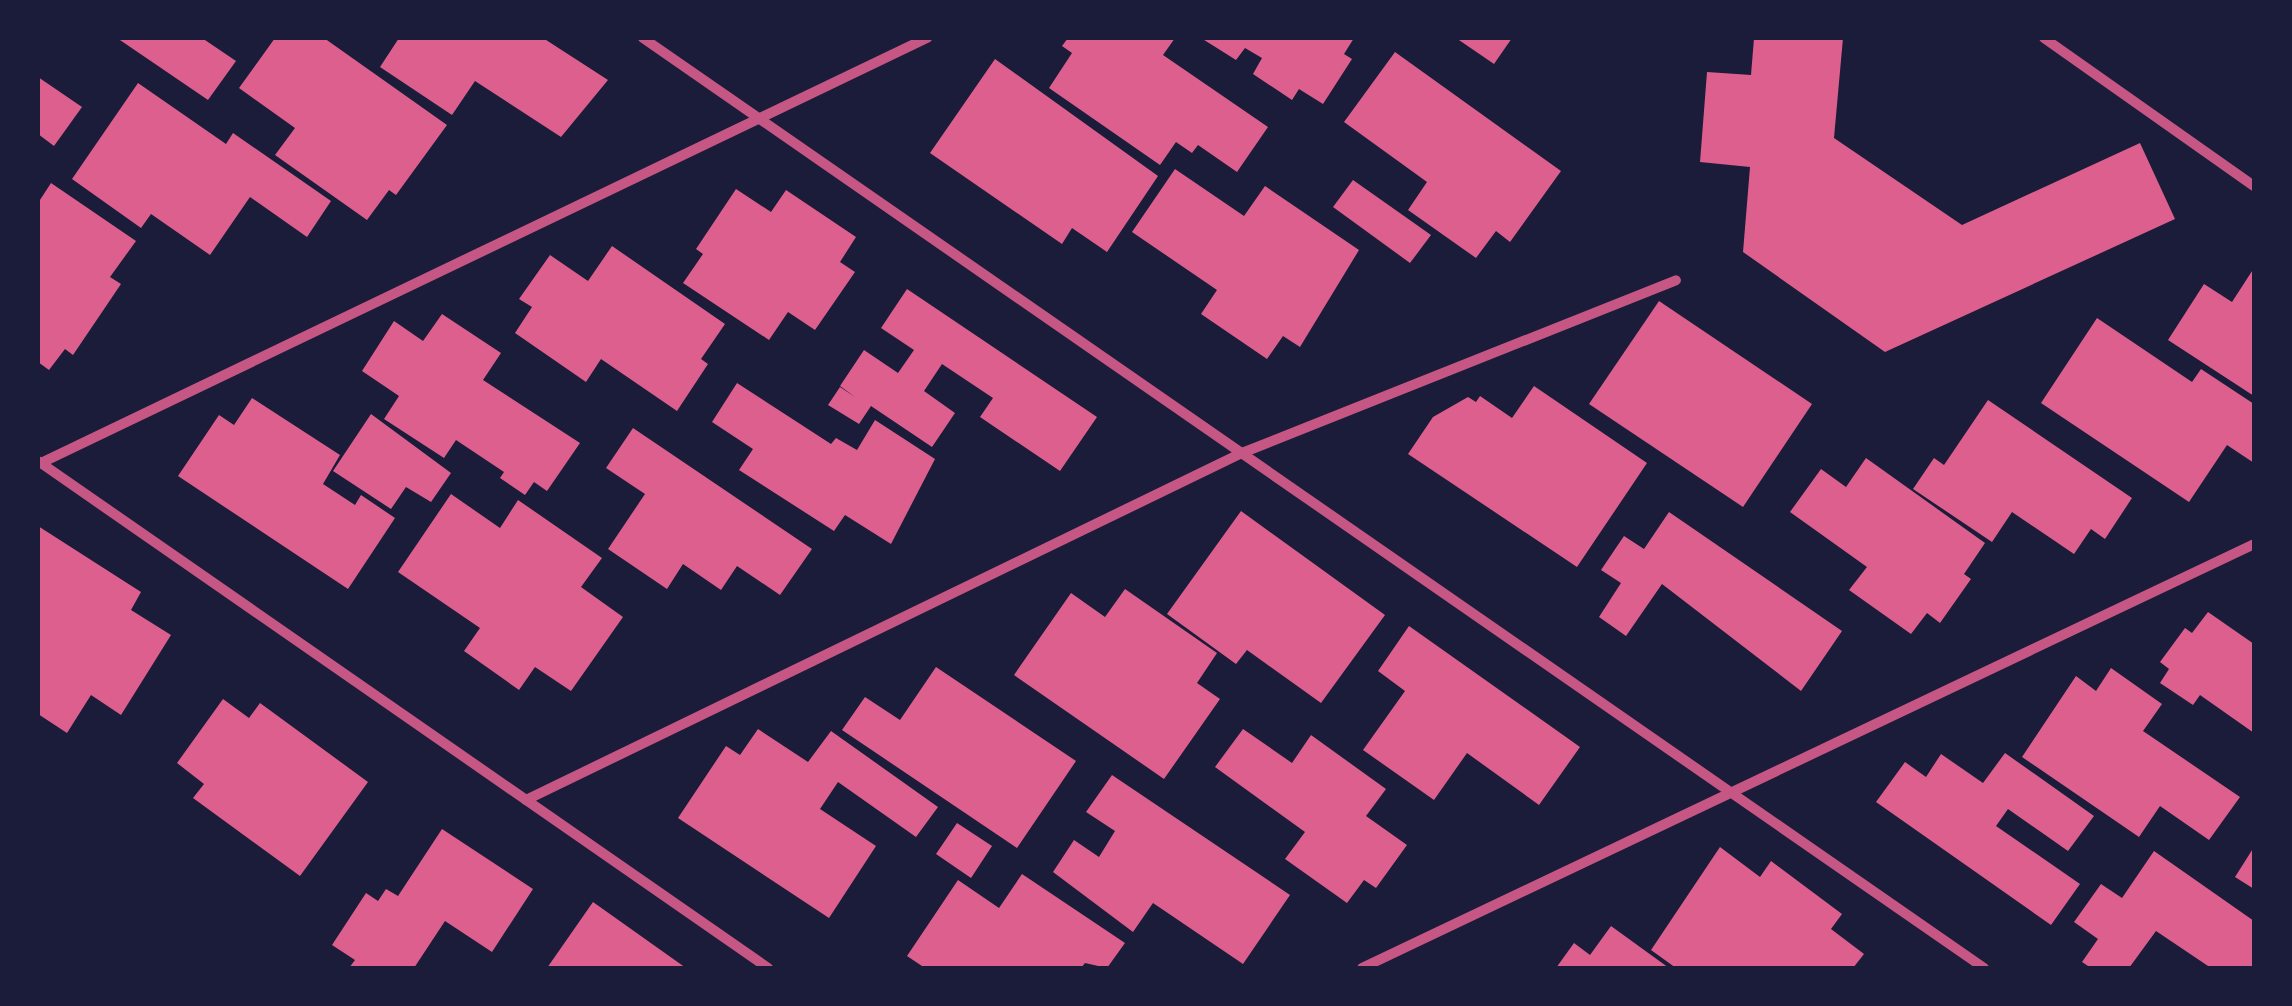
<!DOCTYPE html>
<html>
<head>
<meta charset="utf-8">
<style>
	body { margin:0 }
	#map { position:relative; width:2292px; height:1006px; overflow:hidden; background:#1b1b3a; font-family:Mulish,sans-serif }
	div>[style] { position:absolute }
	.building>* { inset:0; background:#dd5f8e }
	.minor>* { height:10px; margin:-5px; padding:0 5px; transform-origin:5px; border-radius:5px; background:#c65784 }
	span { translate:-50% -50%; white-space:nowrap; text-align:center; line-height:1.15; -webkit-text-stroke:10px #1b1b3a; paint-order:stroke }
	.frame { position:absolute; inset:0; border:40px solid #1b1b3a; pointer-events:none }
</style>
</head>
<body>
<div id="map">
	<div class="building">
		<div style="clip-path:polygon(117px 38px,202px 38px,236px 61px,208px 100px)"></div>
		<div style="clip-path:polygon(275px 38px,324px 38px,447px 125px,396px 195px,389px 190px,367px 220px,275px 155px,295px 128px,239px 88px)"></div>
		<div style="clip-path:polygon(399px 38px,543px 38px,608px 80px,561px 137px,475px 81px,452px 115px,380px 67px)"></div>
		<div style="clip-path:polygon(1068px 38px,1175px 38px,1163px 55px,1268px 127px,1237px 172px,1198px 145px,1192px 153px,1176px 142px,1160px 165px,1049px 88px,1072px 53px,1062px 46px)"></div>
		<div style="clip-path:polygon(1201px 38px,1354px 38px,1344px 54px,1352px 59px,1323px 104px,1299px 89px,1292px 100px,1253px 74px,1262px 58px,1245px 48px,1236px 60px)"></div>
		<div style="clip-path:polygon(1456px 38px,1512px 38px,1494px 64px)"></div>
		<div style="clip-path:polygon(1754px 38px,1843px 38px,1834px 138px,1962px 225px,2140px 143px,2175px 219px,1885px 352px,1743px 252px,1750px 167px,1700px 162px,1707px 72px,1751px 75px)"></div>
		<div style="clip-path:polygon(1395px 52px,1561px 171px,1510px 242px,1496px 231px,1476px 258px,1408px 210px,1427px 182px,1344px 122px)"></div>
		<div style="clip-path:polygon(995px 59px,1158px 176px,1107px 252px,1072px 228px,1062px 244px,930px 153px)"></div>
		<div style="clip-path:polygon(38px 77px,82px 107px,54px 146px,38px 134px)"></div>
		<div style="clip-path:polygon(138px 83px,226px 144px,233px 133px,331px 201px,307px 237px,250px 197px,210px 255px,151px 214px,141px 228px,72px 179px)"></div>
		<div style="clip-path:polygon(1175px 169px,1244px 216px,1265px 186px,1359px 250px,1300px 347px,1283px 336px,1267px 359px,1201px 314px,1217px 290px,1132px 232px)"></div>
		<div style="clip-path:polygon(1353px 180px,1431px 235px,1410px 263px,1333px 207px)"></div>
		<div style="clip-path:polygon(51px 183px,136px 241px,110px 277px,121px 284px,73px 355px,65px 349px,49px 370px,38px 362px,38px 203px)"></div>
		<div style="clip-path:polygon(736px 189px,771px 212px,786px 190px,856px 237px,840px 262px,855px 272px,815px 330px,788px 312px,769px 340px,683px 283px,703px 254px,696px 249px)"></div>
		<div style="clip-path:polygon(612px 246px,725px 324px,701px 359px,708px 364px,677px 411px,601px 359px,586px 382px,515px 333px,532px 307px,519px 299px,550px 255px,588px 281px)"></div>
		<div style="clip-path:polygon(2254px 268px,2254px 396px,2168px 340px,2204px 284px,2232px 302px)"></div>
		<div style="clip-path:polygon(907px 289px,1097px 417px,1060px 471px,980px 417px,993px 398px,942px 364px,924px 391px,955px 413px,932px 447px,871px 406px,859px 424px,828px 405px,840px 387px,855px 397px,840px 386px,864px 350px,898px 373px,914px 350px,881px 328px)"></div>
		<div style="clip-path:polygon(1659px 301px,1812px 404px,1743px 507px,1589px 404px)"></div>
		<div style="clip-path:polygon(442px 314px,501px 353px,483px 380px,580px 443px,547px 491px,534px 482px,525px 495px,500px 478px,504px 472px,456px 440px,444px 458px,384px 419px,399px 396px,362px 371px,394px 321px,423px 341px)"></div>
		<div style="clip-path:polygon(2097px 318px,2192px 382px,2201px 369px,2254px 404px,2254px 463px,2227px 445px,2189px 502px,2041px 403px)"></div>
		<div style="clip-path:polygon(737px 383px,831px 444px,836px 438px,857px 450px,875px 420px,935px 459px,891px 544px,845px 515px,834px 531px,739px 470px,753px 449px,712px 422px)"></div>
		<div style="clip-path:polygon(1534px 386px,1647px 463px,1577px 567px,1408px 454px,1433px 417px,1468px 397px,1476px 402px,1480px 396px,1512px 418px)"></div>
		<div style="clip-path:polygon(252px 398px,340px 455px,323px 484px,355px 505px,361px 495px,395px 518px,348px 589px,178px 476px,219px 415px,234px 425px)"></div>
		<div style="clip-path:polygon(1988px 400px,2132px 498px,2105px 539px,2091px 529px,2074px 554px,2012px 512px,1992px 542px,1913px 489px,1934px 458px,1944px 465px)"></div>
		<div style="clip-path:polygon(371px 414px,451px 473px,431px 502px,406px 487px,391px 509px,333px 471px)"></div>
		<div style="clip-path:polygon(633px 428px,812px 549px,780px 595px,737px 566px,721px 590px,683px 564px,667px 589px,608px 549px,645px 494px,606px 468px)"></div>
		<div style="clip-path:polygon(1866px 458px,1985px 543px,1964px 574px,1971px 579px,1940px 623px,1927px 613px,1911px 634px,1849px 590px,1867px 567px,1790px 512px,1821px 469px,1846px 487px)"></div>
		<div style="clip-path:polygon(451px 494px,500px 528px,518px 500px,602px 558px,581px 587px,623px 617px,571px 691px,535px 667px,519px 690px,464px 651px,480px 628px,398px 572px)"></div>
		<div style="clip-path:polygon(1241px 511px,1385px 615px,1321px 703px,1247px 650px,1236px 664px,1167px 614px)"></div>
		<div style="clip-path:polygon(1669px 512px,1842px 631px,1801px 691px,1662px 584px,1626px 636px,1599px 617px,1621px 583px,1601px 570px,1624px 536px,1644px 549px)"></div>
		<div style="clip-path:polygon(38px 526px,141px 592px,131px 610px,171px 635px,121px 715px,91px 695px,67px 733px,38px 714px)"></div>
		<div style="clip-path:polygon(1125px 589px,1217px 653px,1197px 683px,1220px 699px,1164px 779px,1014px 675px,1071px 593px,1105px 617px)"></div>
		<div style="clip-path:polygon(2208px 612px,2254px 644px,2254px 733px,2200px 695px,2193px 705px,2160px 683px,2169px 669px,2160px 662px,2185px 628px,2192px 633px)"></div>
		<div style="clip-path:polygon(1409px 626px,1580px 747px,1539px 805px,1467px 753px,1434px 800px,1363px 750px,1405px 691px,1378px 671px)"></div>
		<div style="clip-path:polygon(936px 667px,1076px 761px,1017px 848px,842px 730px,865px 697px,900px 720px)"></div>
		<div style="clip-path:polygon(2111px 668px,2162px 704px,2143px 731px,2240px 797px,2209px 840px,2160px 806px,2139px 837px,2022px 757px,2076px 676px,2096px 691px)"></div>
		<div style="clip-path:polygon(223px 699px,249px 718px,260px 703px,368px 782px,300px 876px,193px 798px,204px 784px,177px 763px)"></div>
		<div style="clip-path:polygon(758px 729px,808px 762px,831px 731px,938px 807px,916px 837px,838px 782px,820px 809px,876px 846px,829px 918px,678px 818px,726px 746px,740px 755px)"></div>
		<div style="clip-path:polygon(1243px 729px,1292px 763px,1311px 735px,1386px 789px,1366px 816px,1407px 845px,1376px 888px,1364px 880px,1347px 903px,1285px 859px,1305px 832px,1215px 767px)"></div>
		<div style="clip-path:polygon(2005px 753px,2094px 816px,2068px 851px,2008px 809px,1996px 826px,2080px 884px,2051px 925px,1876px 802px,1905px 762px,1926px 777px,1941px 754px,1983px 783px)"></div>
		<div style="clip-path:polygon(1112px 775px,1290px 895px,1243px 964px,1153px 903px,1133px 932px,1053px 872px,1074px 840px,1099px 857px,1115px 831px,1086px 812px)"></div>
		<div style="clip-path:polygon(957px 823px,992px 846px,971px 878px,936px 854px)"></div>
		<div style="clip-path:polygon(442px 829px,533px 889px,492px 952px,445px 921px,414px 968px,349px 968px,355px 960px,332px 945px,366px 893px,378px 901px,386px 889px,398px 896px)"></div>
		<div style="clip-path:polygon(1720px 847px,1760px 877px,1771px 861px,1842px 914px,1831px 929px,1864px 954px,1853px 968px,1676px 968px,1651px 950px)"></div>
		<div style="clip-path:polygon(2254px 847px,2254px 889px,2235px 877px)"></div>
		<div style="clip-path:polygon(2154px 851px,2254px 921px,2254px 968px,2211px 968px,2156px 931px,2129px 968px,2091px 968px,2082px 962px,2098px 939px,2074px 922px,2101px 884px,2122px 898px)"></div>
		<div style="clip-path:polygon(1022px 874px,1125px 943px,1107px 968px,1085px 963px,1081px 968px,925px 968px,907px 956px,958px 880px,999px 908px)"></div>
		<div style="clip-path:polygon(593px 902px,686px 968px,547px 968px)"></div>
		<div style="clip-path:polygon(1611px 926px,1669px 968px,1556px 968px,1574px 943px,1590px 955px)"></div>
	</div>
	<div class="minor">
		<div style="left:643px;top:38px;width:1632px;rotate:34.74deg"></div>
		<div style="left:2044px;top:38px;width:257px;rotate:35.2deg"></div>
		<div style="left:38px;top:461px;width:889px;rotate:34.78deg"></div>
		<div style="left:41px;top:463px;width:983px;rotate:-25.63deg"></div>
		<div style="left:526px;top:800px;width:796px;rotate:-25.86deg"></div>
		<div style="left:1242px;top:453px;width:467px;rotate:-21.7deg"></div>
		<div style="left:1362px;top:968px;width:988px;rotate:-25.42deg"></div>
	</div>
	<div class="frame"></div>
</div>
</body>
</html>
